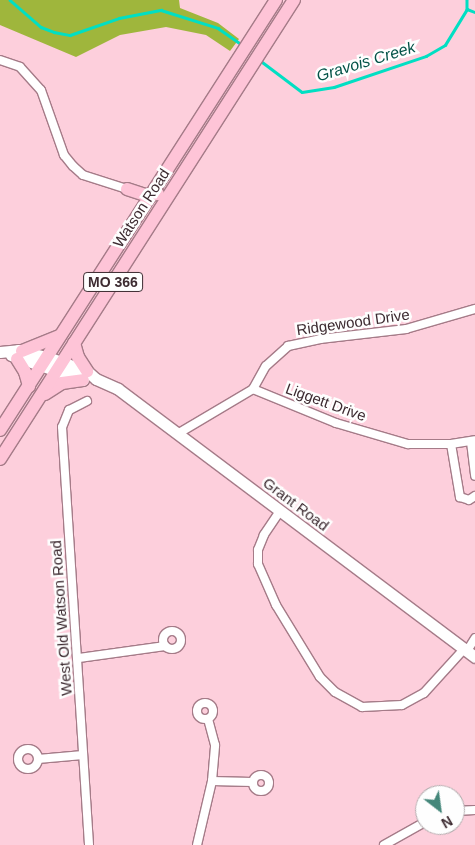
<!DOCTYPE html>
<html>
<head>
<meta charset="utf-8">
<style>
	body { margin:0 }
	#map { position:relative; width:475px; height:845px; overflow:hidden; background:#fdcfdc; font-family:Arial,sans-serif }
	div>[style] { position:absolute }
	.forest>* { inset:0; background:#9fb63c }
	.stream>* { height:2.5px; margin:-1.25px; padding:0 1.25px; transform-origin:1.25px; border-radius:1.25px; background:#01dfc3 }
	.roads { filter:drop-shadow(1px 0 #a57b88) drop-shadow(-1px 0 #a57b88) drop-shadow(0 1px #a57b88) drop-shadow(0 -1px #a57b88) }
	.street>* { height:8px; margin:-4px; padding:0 4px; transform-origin:4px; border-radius:4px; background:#fff }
	.street>.ring { margin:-4px; padding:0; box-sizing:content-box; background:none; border:8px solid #fff; border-radius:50% }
	.secondary>* { height:11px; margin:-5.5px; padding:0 5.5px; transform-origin:5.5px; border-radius:5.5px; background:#fff }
	.primary>* { height:12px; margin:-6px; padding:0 6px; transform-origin:6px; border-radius:6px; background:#fec4d7 }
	span { translate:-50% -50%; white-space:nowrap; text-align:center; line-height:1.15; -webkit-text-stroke:5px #fefefe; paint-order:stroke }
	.shield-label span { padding:1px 4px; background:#fefefe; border:1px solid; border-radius:4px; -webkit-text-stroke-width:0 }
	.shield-label { font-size:14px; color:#3d2b31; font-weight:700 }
	.street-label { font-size:15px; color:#3d2b31 }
	.water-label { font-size:16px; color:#045348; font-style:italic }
	.north { position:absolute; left:415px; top:785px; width:50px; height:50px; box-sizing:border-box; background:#fefefe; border:1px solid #b1aaac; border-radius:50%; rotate:150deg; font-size:14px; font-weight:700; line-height:20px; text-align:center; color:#3d2b31 }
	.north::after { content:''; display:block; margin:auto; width:18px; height:22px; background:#44877a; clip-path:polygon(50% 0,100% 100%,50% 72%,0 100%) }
</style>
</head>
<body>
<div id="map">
	<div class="forest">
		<div style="clip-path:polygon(0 0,179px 0,180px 8px,218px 23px,239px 39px,230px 51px,206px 35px,166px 27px,120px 35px,76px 57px,0 25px)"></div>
	</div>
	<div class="stream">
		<div style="left:10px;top:0;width:41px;rotate:41.1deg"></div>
		<div style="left:41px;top:27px;width:14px;rotate:21deg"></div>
		<div style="left:54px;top:32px;width:16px;rotate:11deg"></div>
		<div style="left:70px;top:35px;width:52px;rotate:-19.1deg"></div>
		<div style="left:119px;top:18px;width:43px;rotate:-10.8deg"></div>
		<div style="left:161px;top:10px;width:60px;rotate:17.5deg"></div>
		<div style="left:218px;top:28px;width:28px;rotate:35deg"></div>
		<div style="left:467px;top:0;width:9px;rotate:90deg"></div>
		<div style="left:261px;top:61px;width:51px;rotate:37.1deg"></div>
		<div style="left:302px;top:92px;width:32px;rotate:-9deg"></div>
		<div style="left:334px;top:87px;width:97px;rotate:-18.6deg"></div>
		<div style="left:426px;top:56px;width:22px;rotate:-30deg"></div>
		<div style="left:445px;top:45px;width:42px;rotate:-58.6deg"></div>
		<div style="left:467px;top:9px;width:9px;rotate:21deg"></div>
	</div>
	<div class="roads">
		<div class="street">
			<div style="left:0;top:60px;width:21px;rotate:19deg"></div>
			<div style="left:20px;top:67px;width:31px;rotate:48deg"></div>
			<div style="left:41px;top:90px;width:69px;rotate:70.5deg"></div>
			<div style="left:64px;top:155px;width:14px;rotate:51deg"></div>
			<div style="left:73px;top:166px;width:13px;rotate:42deg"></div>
			<div style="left:83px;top:175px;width:46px;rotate:17.7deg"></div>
			<div style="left:253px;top:389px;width:26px;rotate:-61deg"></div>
			<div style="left:266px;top:366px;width:30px;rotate:-42deg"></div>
			<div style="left:288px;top:346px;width:33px;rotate:-12deg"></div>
			<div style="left:320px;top:339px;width:87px;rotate:-6.6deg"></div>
			<div style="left:406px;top:329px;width:72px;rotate:-16.2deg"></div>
			<div style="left:87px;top:401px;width:20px;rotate:153deg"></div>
			<div style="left:69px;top:410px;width:18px;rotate:112deg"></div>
			<div style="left:62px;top:427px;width:419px;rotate:86.3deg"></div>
			<div style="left:179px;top:433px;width:86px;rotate:-30.7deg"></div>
			<div style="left:253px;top:389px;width:90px;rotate:22.3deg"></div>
			<div style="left:336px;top:423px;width:75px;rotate:16.3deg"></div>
			<div style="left:408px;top:444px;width:43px"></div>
			<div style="left:451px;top:444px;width:24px;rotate:-9deg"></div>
			<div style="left:471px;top:442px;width:34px;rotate:83deg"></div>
			<div style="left:451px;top:444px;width:54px;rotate:80.4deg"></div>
			<div style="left:460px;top:497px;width:9px;rotate:18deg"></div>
			<div style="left:469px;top:500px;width:7px;rotate:-34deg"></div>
			<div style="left:280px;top:511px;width:29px;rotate:124deg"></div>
			<div style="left:264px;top:535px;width:16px;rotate:112deg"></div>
			<div style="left:258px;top:550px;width:14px;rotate:90deg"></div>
			<div style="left:258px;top:564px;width:45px;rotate:66.3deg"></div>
			<div style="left:276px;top:605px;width:84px;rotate:58.6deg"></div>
			<div style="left:320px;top:677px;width:21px;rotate:45deg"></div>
			<div style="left:335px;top:692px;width:31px;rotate:29deg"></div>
			<div style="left:362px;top:707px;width:40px;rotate:-2.9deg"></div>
			<div style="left:402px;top:705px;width:25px;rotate:-29deg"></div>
			<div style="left:424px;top:693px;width:61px;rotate:-47.7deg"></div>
			<div class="ring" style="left:163px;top:631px;width:10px;height:10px"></div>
			<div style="left:467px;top:651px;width:15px;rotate:-58deg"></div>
			<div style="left:79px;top:658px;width:87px;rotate:-7.9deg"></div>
			<div class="ring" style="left:197px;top:703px;width:8px;height:8px"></div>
			<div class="ring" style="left:18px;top:749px;width:12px;height:12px"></div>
			<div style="left:38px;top:759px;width:45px;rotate:-5.1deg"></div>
			<div class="ring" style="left:253px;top:775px;width:8px;height:8px"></div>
			<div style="left:212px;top:781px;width:40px;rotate:1.4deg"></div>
			<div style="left:455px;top:811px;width:20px;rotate:-3deg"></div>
			<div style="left:197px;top:845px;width:66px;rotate:-76.8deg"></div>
			<div style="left:212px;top:781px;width:36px;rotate:-85deg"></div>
			<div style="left:215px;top:745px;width:27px;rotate:-105deg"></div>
			<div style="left:384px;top:845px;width:47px;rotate:-29.3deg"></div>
		</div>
		<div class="secondary">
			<div style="left:0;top:352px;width:18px;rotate:-6deg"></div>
			<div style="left:18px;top:350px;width:30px;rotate:14deg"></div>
			<div style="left:47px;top:357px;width:42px;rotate:19.3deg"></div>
			<div style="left:87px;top:371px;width:12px;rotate:42deg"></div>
			<div style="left:96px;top:379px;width:24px;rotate:24deg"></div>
			<div style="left:118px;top:389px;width:446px;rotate:36.9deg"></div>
			<div style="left:11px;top:355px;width:76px;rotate:19.1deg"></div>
		</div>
		<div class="primary">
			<div style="left:127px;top:189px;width:20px;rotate:18deg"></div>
			<div style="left:146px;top:195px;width:12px;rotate:-5deg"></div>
			<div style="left:74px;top:343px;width:15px;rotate:74deg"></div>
			<div style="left:78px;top:357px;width:17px;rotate:57deg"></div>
			<div style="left:22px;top:351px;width:40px;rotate:-22deg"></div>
			<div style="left:17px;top:359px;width:15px;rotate:58deg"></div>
			<div style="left:25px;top:372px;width:15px;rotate:74deg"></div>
			<div style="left:45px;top:394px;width:20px;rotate:-33deg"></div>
			<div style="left:62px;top:383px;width:21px;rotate:-8deg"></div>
			<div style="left:0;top:430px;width:511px;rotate:-57.31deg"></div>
			<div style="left:0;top:459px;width:545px;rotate:-57.36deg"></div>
		</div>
	</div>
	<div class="shield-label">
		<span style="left:113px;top:282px">MO 366</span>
	</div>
	<div class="street-label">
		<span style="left:141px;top:208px;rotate:-57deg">Watson Road</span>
		<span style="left:353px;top:322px;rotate:-8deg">Ridgewood Drive</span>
		<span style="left:326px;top:402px;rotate:20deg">Liggett Drive</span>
		<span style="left:296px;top:504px;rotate:37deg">Grant Road</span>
		<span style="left:61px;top:618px;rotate:-94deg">West Old Watson Road</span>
	</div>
	<div class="water-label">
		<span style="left:366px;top:62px;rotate:-17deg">Gravois Creek</span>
	</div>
	<div class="north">N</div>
</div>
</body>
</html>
